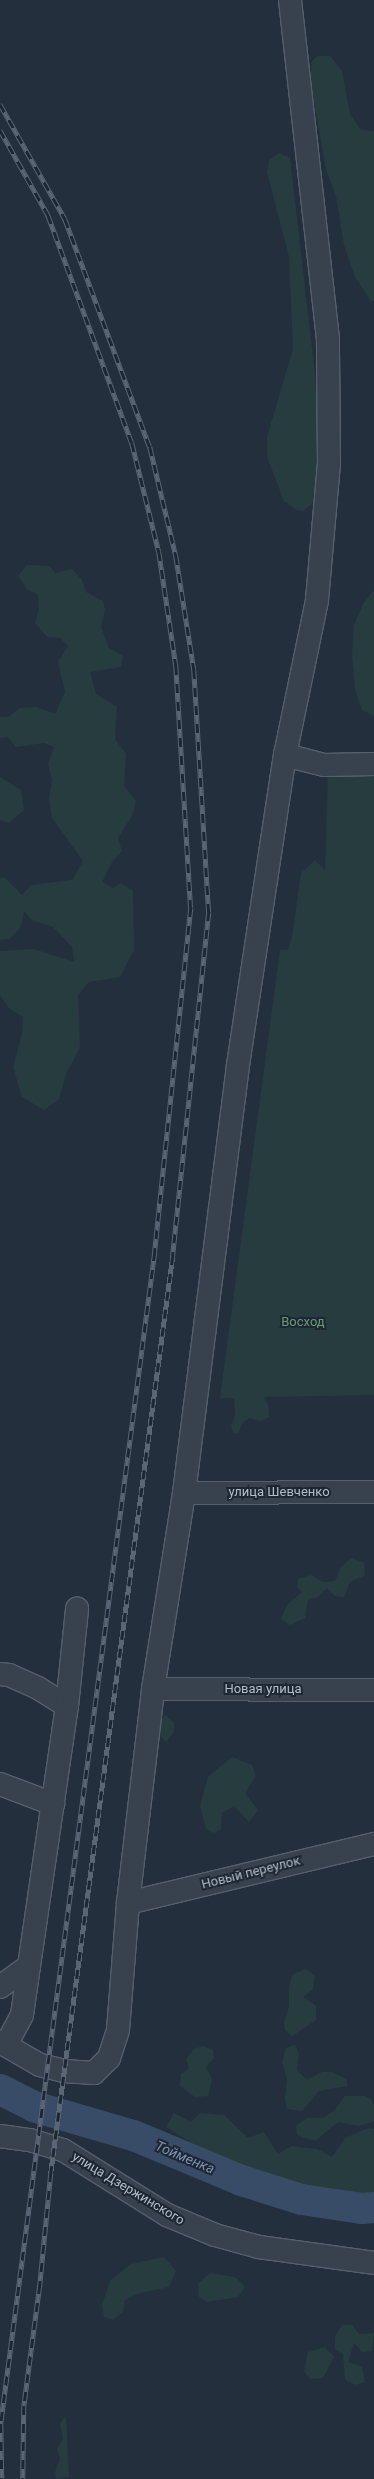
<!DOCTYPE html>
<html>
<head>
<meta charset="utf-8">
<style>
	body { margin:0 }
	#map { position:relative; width:374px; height:2479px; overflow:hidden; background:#242f3e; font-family:Roboto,sans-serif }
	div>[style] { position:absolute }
	.green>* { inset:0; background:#263c3f }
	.river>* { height:31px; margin:-15.5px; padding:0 15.5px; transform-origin:15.5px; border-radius:15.5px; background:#394c67 }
	.roads { filter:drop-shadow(1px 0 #565f6c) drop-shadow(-1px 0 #565f6c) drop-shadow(0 1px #565f6c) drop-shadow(0 -1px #565f6c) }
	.minor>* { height:22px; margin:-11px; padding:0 11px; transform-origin:11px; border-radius:11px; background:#38414e }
	.rail>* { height:4.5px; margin-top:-2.25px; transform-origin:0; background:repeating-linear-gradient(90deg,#1d2633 0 9px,#5a6575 0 18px); box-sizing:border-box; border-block:1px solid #5a6575 }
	span { translate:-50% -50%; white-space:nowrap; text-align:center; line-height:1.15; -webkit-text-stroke:4px #1d2633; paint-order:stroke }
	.park-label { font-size:13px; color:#6b9a76 }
	.street-label { font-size:13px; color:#b4bcc9 }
	.water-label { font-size:14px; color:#7c92b1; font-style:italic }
</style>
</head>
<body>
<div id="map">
	<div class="green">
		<div style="clip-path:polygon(317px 56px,330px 56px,342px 71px,350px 114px,361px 130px,374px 131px,374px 301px,371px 301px,355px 277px,344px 245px,336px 196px,326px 169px,310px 79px,312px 61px)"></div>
		<div style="clip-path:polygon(279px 153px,290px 158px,315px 374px,319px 460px,312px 504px,303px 511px,296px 510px,284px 501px,267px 457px,267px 437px,293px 349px,289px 257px,267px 172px,269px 160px)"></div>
		<div style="clip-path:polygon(27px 565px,50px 566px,55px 573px,72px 569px,82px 580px,86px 592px,103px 601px,105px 610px,101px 627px,109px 648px,123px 656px,121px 667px,90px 672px,96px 694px,117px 707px,115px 739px,126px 754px,124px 786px,136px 801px,133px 814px,118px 838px,122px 851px,112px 862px,102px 882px,113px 888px,121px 883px,133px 891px,134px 950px,120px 977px,89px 982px,78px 995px,80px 1048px,66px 1074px,59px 1099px,44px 1110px,22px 1097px,13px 1067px,22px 1034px,23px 1017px,9px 1008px,0 995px,0 951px,34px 949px,74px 962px,72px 947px,53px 927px,32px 920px,24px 911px,21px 927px,10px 939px,0 940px,0 878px,5px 878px,22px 895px,31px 885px,72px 880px,83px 861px,52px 818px,49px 798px,52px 780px,48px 763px,54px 747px,44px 743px,16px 747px,8px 737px,0 738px,0 717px,8px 717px,20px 708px,37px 707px,55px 714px,65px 692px,58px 662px,68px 646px,60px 638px,47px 637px,35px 623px,39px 609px,38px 595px,27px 589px,18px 576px)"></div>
		<div style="clip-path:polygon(374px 590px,374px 716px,362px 710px,355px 689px,352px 656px,354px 625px,363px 604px)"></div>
		<div style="clip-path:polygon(374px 771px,374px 1395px,264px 1397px,269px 1407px,269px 1417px,261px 1421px,250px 1418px,243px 1422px,238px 1434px,233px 1433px,231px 1426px,235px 1415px,234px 1398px,220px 1398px,280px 950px,288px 950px,292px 937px,301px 873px,315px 860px,325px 870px,328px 772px)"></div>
		<div style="clip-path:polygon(0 777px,21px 790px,24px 810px,9px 823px,0 820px)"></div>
		<div style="clip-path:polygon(351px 1558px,364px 1563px,365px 1575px,350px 1582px,344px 1597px,335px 1596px,327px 1588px,318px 1597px,308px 1600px,305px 1618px,290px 1625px,281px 1619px,287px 1605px,302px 1592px,297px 1587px,298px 1579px,311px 1575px,323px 1582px,335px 1581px,340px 1568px)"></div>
		<div style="clip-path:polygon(165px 1715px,174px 1722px,174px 1732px,166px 1742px,158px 1733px,159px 1724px)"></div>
		<div style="clip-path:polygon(232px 1757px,252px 1765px,256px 1776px,245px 1793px,258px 1810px,249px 1822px,234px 1806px,222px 1813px,221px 1829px,214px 1833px,206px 1829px,200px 1806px,208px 1777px)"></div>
		<div style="clip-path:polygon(305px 1969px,315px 1975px,313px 1989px,303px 1997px,316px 2006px,316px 2020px,292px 2036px,285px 2030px,284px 2022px,289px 2007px,289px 1987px,292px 1975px)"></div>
		<div style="clip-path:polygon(295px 2045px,299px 2054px,297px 2070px,307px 2080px,322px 2072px,331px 2072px,347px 2079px,347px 2086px,319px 2091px,302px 2111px,287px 2109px,285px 2098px,287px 2078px,282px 2062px,286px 2048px)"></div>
		<div style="clip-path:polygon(203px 2046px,213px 2050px,214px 2058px,206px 2067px,212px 2079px,208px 2096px,195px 2097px,180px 2086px,181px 2074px,189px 2068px,186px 2059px,194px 2049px)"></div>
		<div style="clip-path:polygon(345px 2096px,365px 2096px,371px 2099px,374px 2105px,374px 2121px,359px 2126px,338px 2122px,315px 2141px,297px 2135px,296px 2126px,307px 2118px,322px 2118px,334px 2111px)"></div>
		<div style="clip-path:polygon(174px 2113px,191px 2122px,200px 2113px,224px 2115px,248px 2138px,264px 2132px,278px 2154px,291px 2146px,317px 2149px,332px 2157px,345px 2138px,368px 2128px,374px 2129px,374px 2196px,364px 2199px,307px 2195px,242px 2174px,166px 2127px)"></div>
		<div style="clip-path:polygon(164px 2257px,176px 2271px,169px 2287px,140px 2293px,125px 2300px,123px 2312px,113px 2320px,104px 2317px,102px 2305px,110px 2281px,131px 2264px)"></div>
		<div style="clip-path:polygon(210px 2273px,235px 2277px,245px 2287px,238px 2297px,207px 2302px,199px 2297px,198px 2284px)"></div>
		<div style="clip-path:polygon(342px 2325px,352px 2325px,359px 2334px,374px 2333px,372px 2351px,362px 2352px,354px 2343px,348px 2362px,362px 2367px,365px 2382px,356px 2385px,345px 2380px,343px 2354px,335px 2349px,335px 2336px)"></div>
		<div style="clip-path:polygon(325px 2347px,334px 2357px,323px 2378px,310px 2379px,304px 2371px,308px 2352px)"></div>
		<div style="clip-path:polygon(66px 2415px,69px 2477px,56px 2479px,55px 2472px,60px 2459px,57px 2448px,63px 2439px,60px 2424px)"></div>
	</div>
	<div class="river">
		<div style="left:0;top:2089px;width:37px;rotate:27deg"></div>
		<div style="left:33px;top:2106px;width:104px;rotate:16.2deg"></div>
		<div style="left:133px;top:2135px;width:117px;rotate:22.6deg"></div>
		<div style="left:241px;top:2180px;width:63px;rotate:17.6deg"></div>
		<div style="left:301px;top:2199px;width:62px;rotate:8.4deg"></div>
		<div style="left:362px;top:2208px;width:12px;rotate:-5deg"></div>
	</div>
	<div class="roads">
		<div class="minor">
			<div style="left:285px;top:755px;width:40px;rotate:14.4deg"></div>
			<div style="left:324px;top:765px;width:50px;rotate:-1.1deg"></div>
			<div style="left:184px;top:1493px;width:190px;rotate:-0.3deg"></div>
			<div style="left:0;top:1674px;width:9px;rotate:6deg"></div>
			<div style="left:9px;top:1675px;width:32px;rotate:24deg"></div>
			<div style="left:38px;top:1688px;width:34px;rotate:32deg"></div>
			<div style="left:153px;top:1689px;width:221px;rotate:0.3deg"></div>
			<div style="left:0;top:1784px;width:57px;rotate:20.7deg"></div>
			<div style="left:128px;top:1903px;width:253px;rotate:-13.5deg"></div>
			<div style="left:0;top:1987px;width:36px;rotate:-36deg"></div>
			<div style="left:29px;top:1966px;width:263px;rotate:-81.7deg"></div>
			<div style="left:67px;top:1706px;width:98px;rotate:-84.1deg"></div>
			<div style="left:0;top:2042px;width:46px;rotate:29.9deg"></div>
			<div style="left:40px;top:2065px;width:25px;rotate:14deg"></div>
			<div style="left:64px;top:2071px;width:30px;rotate:4deg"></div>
			<div style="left:94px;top:2073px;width:21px;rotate:-45deg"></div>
			<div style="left:109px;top:2058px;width:29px;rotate:-72deg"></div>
			<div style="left:118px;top:2030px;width:127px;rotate:-85.5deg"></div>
			<div style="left:128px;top:1903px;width:215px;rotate:-83.3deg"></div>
			<div style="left:153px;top:1689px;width:198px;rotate:-81deg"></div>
			<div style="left:184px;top:1493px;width:431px;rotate:-82.8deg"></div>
			<div style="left:238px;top:1065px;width:314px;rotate:-81.4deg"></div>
			<div style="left:285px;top:755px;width:158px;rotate:-78.3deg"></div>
			<div style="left:317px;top:600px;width:137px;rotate:-85deg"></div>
			<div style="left:329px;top:464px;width:125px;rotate:-90.5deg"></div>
			<div style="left:328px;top:339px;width:341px;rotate:-96.4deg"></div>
			<div style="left:6px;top:2045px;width:34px;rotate:-62deg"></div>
			<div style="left:22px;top:2015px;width:49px;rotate:-81.9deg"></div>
			<div style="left:0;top:2136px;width:30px;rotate:8deg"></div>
			<div style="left:30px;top:2140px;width:34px;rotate:17deg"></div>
			<div style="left:63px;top:2150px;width:123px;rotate:32deg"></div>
			<div style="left:167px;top:2215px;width:52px;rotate:22.6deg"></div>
			<div style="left:215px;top:2235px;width:46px;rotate:15.3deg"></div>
			<div style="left:259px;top:2247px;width:116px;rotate:7.9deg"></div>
		</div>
	</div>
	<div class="rail">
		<div style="left:0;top:104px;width:132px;rotate:60.5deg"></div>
		<div style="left:65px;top:219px;width:243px;rotate:69.6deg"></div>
		<div style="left:150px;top:447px;width:112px;rotate:76.6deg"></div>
		<div style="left:176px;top:556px;width:115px;rotate:81deg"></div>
		<div style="left:194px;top:670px;width:242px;rotate:86.5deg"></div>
		<div style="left:209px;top:912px;width:346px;rotate:96deg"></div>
		<div style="left:173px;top:1256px;width:925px;rotate:97.58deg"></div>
		<div style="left:51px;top:2173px;width:113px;rotate:95.6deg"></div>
		<div style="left:40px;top:2285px;width:122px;rotate:97.5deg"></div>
		<div style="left:24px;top:2406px;width:73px;rotate:90.8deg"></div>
		<div style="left:0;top:130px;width:98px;rotate:60.5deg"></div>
		<div style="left:48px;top:215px;width:243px;rotate:69.8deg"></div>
		<div style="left:132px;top:443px;width:112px;rotate:76.1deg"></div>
		<div style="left:159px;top:552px;width:115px;rotate:81.5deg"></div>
		<div style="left:176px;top:666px;width:242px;rotate:86.5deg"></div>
		<div style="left:191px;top:908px;width:346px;rotate:96deg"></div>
		<div style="left:155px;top:1252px;width:1182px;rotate:97.49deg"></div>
		<div style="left:1px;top:2424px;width:55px;rotate:89deg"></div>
	</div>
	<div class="park-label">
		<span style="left:303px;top:1322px">Восход</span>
	</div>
	<div class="street-label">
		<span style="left:279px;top:1492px">улица Шевченко</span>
		<span style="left:263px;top:1689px">Новая улица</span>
		<span style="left:251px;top:1873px;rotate:-14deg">Новый переулок</span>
		<span style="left:128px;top:2189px;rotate:31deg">улица Дзержинского</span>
	</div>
	<div class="water-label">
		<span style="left:185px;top:2157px;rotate:23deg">Тойменка</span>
	</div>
</div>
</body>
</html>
